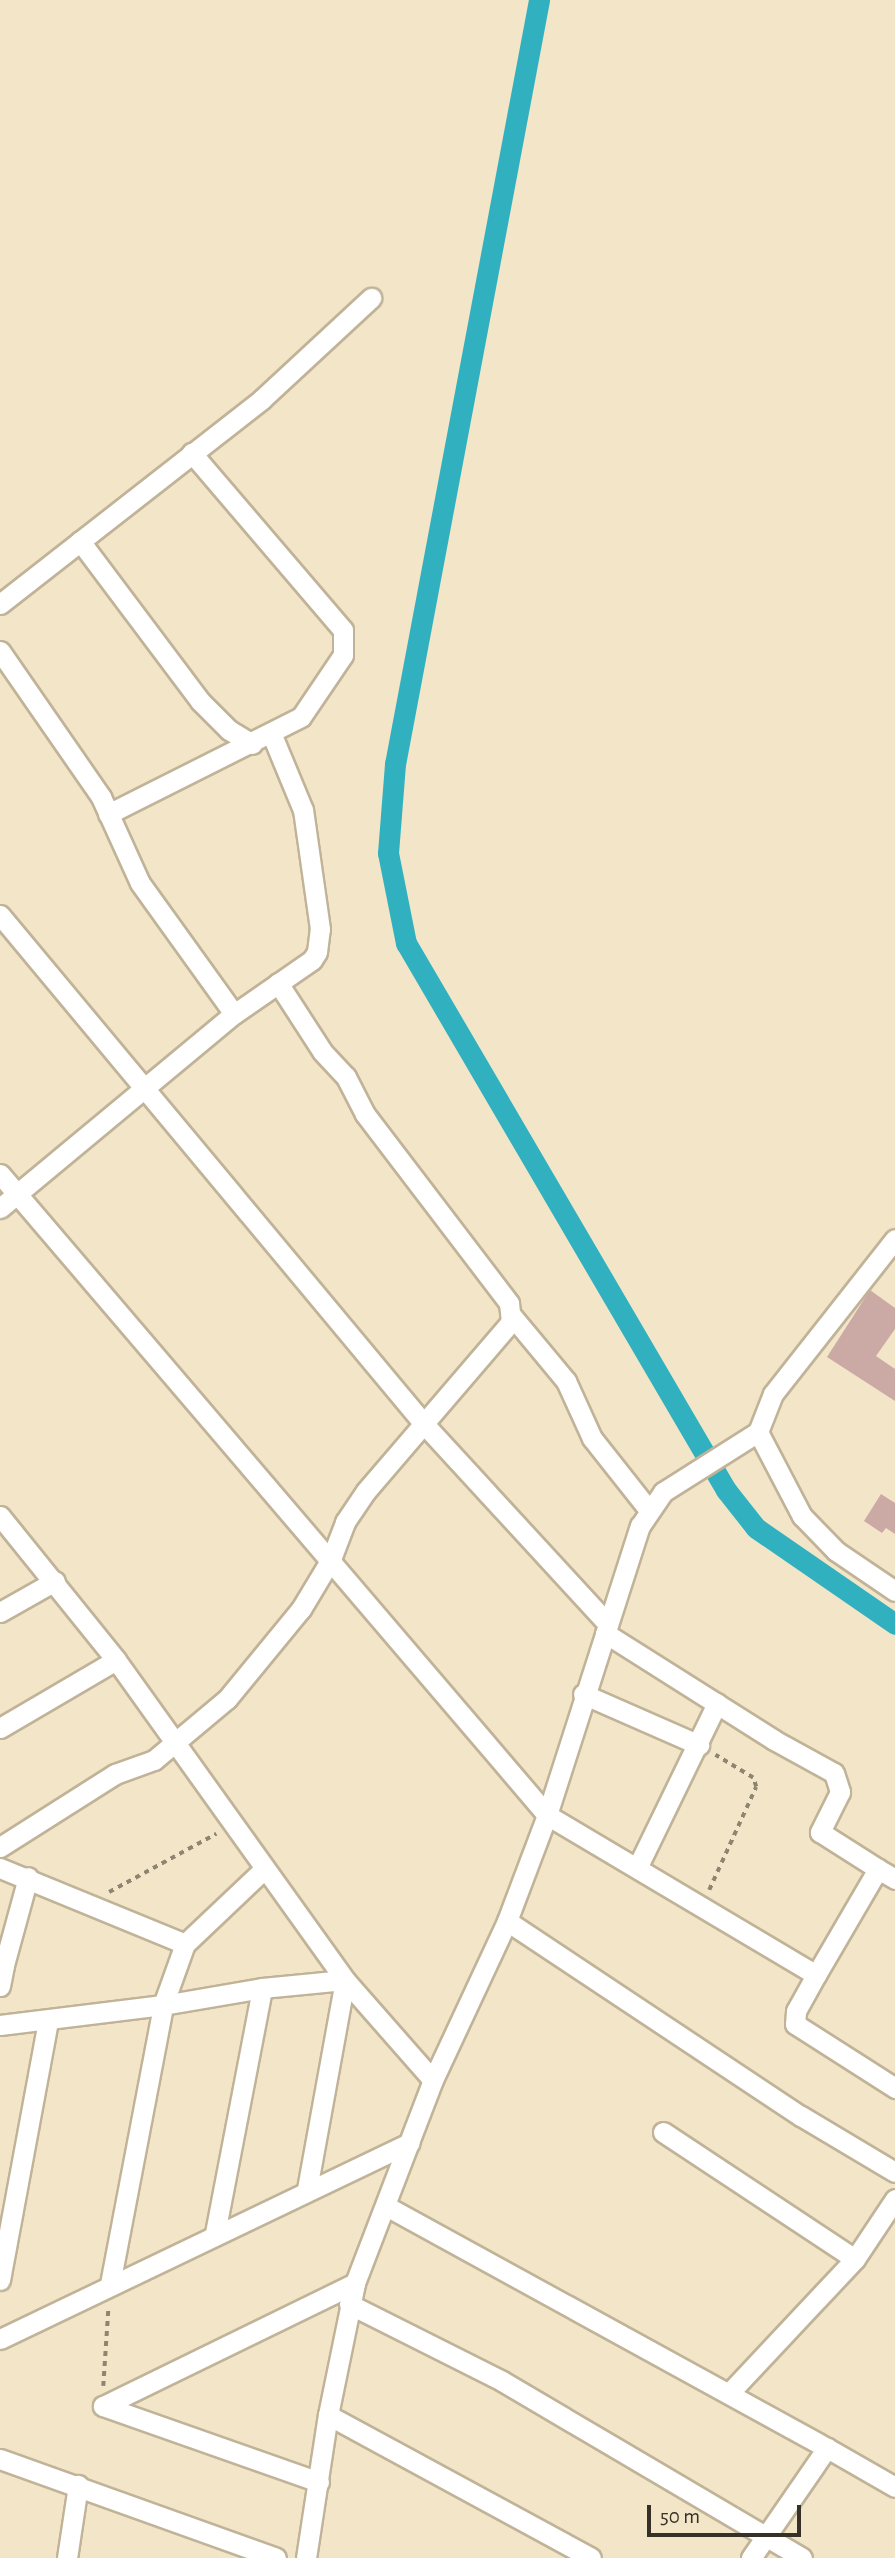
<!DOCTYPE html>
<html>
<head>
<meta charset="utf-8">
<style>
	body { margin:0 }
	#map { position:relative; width:895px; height:2558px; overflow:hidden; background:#f2e5c8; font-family:"Alegreya Sans",sans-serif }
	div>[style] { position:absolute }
	.canal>* { height:21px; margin:-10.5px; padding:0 10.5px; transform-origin:10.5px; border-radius:10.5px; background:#31b1c0 }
	.building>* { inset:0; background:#cbaaa5 }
	.path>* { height:3.5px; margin-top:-1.75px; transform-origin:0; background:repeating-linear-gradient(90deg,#8d8471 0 5px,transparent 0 10px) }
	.roads { filter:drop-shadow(2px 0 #c0b398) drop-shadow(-2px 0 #c0b398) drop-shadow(0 2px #c0b398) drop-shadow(0 -2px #c0b398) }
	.street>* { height:19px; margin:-9.5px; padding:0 9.5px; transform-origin:9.5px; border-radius:9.5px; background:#fff }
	span { translate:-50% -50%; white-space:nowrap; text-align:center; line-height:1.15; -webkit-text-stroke:5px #f2e5c8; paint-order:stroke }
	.scale { position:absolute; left:647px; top:2505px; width:154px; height:32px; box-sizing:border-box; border:4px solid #363126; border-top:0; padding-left:9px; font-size:21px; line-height:24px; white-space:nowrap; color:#363126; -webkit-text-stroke:5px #f2e5c8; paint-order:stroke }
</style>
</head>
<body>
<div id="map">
	<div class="canal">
		<div style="left:539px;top:0;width:777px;rotate:100.67deg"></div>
		<div style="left:395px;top:764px;width:89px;rotate:94.5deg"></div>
		<div style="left:388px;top:853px;width:92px;rotate:78.7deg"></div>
		<div style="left:406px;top:943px;width:634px;rotate:59.67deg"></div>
		<div style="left:726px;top:1490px;width:48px;rotate:51.7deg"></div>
		<div style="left:756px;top:1528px;width:169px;rotate:34.6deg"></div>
	</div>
	<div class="building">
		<div style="clip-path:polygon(870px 1290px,895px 1308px,895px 1329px,876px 1356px,895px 1369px,895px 1401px,827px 1357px)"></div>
		<div style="clip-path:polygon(881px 1494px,895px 1503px,895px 1534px,886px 1528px,882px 1533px,864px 1521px)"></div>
	</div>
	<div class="path">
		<div style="left:709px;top:1890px;width:113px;rotate:-65.5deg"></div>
		<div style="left:756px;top:1787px;width:9px;rotate:-108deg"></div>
		<div style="left:753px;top:1778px;width:44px;rotate:-148.8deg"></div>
		<div style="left:109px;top:1892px;width:122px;rotate:-28.5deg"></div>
		<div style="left:103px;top:2386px;width:76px;rotate:-86.2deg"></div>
	</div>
	<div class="roads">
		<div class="street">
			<div style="left:80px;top:541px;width:200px;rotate:53.1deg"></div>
			<div style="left:200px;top:701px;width:41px;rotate:45deg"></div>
			<div style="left:229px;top:730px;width:27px;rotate:31deg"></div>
			<div style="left:0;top:604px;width:333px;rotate:-38deg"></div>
			<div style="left:262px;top:399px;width:149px;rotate:-42.8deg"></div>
			<div style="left:0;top:651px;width:178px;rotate:55.3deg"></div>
			<div style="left:101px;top:797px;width:94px;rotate:65.6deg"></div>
			<div style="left:140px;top:883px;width:161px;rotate:54.3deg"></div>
			<div style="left:108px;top:814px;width:216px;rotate:-26.7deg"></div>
			<div style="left:301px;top:717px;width:75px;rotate:-55.9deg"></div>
			<div style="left:343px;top:655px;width:25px;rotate:-90deg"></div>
			<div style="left:343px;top:630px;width:233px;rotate:-130.5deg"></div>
			<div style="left:0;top:915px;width:662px;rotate:50.21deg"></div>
			<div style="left:424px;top:1424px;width:270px;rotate:47.4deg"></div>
			<div style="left:0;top:1174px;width:843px;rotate:49.52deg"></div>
			<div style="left:547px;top:1815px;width:313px;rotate:30.7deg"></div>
			<div style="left:816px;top:1975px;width:41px;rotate:119.1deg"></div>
			<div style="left:796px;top:2011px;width:13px;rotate:94deg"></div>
			<div style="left:795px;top:2024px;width:119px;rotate:32.6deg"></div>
			<div style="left:0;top:1208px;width:304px;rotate:-39.7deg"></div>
			<div style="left:234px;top:1014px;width:95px;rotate:-34.7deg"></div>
			<div style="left:312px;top:960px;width:9px;rotate:-58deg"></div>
			<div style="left:317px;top:952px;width:23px;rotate:-83deg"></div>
			<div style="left:320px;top:929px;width:120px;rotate:-98.1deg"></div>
			<div style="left:303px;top:810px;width:81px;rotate:-112.5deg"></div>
			<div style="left:512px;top:1316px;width:85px;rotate:50.3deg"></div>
			<div style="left:566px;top:1381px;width:63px;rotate:65.5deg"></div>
			<div style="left:592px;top:1438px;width:90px;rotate:51.7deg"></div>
			<div style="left:758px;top:1432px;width:95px;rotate:62.4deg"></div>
			<div style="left:802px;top:1516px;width:49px;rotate:45.8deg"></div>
			<div style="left:836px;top:1551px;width:71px;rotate:34.1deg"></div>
			<div style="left:0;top:1516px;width:185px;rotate:51.1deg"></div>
			<div style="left:116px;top:1660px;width:393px;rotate:54.4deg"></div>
			<div style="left:345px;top:1980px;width:133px;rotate:48.7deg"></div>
			<div style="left:0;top:1612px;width:63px;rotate:-29.4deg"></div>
			<div style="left:605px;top:1633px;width:200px;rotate:32.3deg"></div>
			<div style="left:774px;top:1740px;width:68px;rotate:28.8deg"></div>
			<div style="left:834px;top:1773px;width:20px;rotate:72deg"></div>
			<div style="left:840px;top:1792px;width:45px;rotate:116.6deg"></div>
			<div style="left:820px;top:1832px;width:69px;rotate:32.5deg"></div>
			<div style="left:583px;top:1694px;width:127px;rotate:23.7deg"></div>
			<div style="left:0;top:1728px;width:134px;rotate:-30.4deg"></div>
			<div style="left:0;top:1847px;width:136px;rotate:-32.4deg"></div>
			<div style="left:115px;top:1774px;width:41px;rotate:-19.7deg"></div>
			<div style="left:154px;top:1760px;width:95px;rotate:-39.9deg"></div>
			<div style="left:227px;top:1699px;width:117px;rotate:-50.6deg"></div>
			<div style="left:301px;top:1609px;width:58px;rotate:-59deg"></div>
			<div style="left:331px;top:1559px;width:40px;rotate:-69deg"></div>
			<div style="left:345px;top:1522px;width:37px;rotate:-56deg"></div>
			<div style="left:366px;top:1491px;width:223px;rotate:-49.4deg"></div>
			<div style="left:511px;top:1322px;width:19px;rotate:-96deg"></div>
			<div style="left:509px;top:1303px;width:238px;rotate:-127.3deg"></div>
			<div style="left:365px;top:1114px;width:42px;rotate:-117.2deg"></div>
			<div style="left:346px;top:1077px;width:35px;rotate:-133deg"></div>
			<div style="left:322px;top:1051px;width:81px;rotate:-122.9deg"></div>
			<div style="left:638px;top:1866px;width:181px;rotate:-64.1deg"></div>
			<div style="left:0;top:1868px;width:200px;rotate:22.3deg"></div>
			<div style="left:507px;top:1921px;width:353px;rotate:33.6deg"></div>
			<div style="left:801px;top:2116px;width:109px;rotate:30.8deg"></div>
			<div style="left:0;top:1964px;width:4px;rotate:14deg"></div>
			<div style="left:4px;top:1965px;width:91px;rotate:-74.7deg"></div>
			<div style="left:816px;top:1975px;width:123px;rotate:-59.7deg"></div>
			<div style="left:878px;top:1869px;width:20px;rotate:30deg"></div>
			<div style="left:0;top:1986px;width:21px;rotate:-79deg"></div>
			<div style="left:0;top:2025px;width:164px;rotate:-7deg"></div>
			<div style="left:163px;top:2005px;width:65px;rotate:-70.2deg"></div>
			<div style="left:185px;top:1944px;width:110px;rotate:-43.5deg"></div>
			<div style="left:663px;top:2132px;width:230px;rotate:33.5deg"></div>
			<div style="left:855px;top:2259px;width:184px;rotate:133.2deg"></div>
			<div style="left:307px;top:2189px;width:212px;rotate:-79.7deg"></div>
			<div style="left:386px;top:2206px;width:503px;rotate:28.76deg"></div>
			<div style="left:215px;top:2233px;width:249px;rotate:-79.1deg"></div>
			<div style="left:855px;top:2259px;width:72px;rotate:-56.3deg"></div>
			<div style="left:0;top:2280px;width:262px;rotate:-79.5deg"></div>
			<div style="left:110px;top:2284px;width:284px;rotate:-79.2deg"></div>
			<div style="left:163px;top:2005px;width:100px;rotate:-9.7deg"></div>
			<div style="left:262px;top:1988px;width:83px;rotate:-5.5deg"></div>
			<div style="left:349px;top:2304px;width:171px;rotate:26.7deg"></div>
			<div style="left:502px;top:2381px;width:348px;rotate:30.5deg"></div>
			<div style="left:0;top:2339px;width:454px;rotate:-25.6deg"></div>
			<div style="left:328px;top:2415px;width:299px;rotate:28.5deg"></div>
			<div style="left:0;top:2459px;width:293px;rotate:19.7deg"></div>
			<div style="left:319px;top:2482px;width:229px;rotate:-160.6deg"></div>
			<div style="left:103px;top:2406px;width:280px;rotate:-26deg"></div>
			<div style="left:67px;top:2558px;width:74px;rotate:-81.4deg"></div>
			<div style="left:306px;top:2558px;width:145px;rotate:-81.3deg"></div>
			<div style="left:328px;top:2415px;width:135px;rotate:-78.4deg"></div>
			<div style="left:355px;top:2283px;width:217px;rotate:-69deg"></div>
			<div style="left:433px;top:2080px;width:175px;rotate:-65deg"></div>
			<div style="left:507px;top:1921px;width:113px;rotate:-69.3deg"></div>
			<div style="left:547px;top:1815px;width:304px;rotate:-72.2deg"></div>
			<div style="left:640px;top:1526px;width:41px;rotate:-55.9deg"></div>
			<div style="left:663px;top:1492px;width:112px;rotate:-32.3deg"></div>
			<div style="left:758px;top:1432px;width:41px;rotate:-68.5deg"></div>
			<div style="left:773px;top:1394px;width:197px;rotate:-51.8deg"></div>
			<div style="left:751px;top:2558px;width:134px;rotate:-55.4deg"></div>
			<div style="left:827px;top:2448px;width:78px;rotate:29.8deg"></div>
		</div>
	</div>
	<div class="scale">50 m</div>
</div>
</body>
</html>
